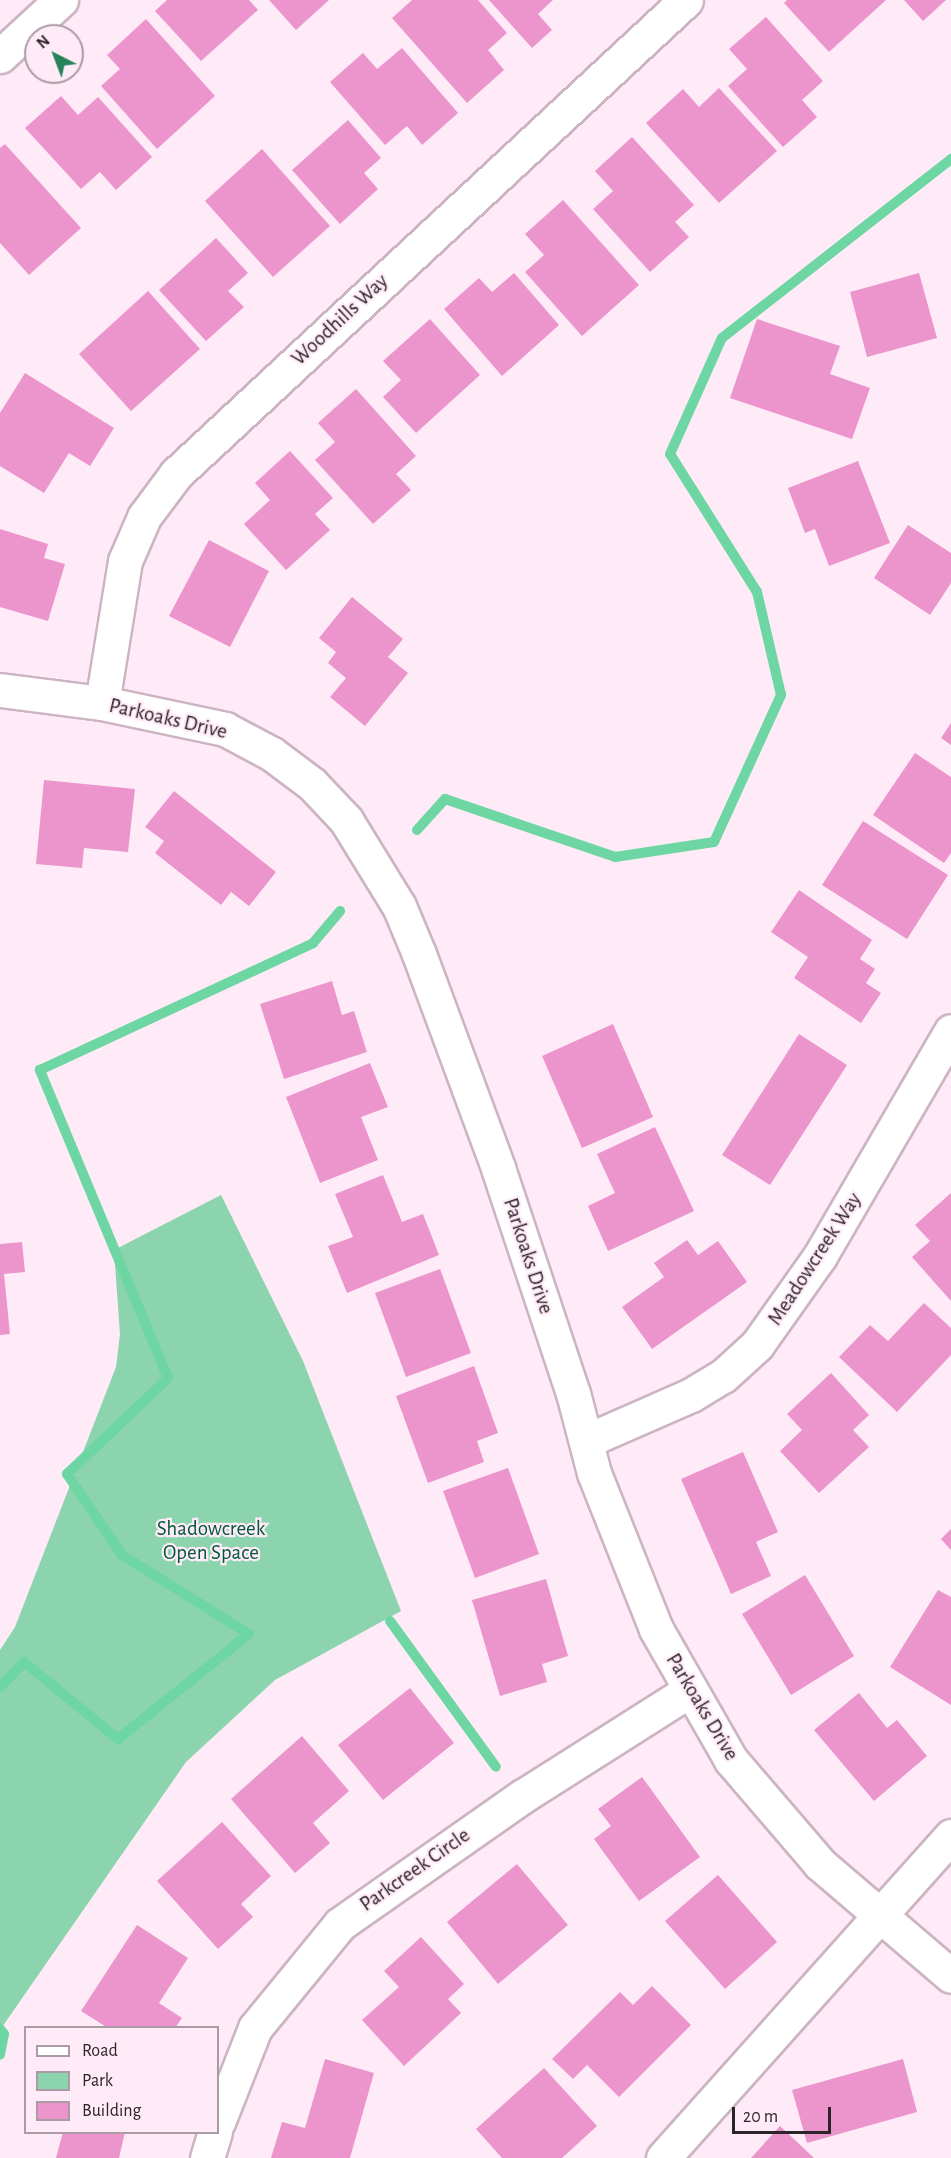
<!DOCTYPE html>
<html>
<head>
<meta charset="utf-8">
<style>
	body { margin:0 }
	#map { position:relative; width:951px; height:2158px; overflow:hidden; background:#ffebf7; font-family:"Alegreya Sans",sans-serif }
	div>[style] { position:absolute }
	.green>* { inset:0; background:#8bd4ad }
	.stream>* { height:10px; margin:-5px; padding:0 5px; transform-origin:5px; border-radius:5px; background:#6ed6a2 }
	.building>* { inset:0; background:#eb95cc }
	.roads { filter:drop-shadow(2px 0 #ccb4c2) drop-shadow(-2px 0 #ccb4c2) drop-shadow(0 2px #ccb4c2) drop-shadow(0 -2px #ccb4c2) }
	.minor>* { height:33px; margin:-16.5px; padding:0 16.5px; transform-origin:16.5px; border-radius:16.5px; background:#fff }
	span { translate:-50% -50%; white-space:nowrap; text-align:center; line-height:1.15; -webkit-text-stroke:4.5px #ffebf7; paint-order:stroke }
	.street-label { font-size:21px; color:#2c2429 }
	.park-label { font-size:21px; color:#025939 }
	.legend { position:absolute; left:24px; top:2026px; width:195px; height:108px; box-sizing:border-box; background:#ffebf7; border:2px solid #ab9ba5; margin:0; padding:8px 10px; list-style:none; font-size:18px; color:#2c2429 }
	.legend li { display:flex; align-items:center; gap:12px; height:30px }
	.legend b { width:30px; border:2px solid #ab9ba5 }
	.north { position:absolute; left:24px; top:24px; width:60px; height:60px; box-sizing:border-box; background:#ffebf7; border:2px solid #ab9ba5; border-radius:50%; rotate:318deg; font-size:16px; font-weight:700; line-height:24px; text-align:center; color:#2c2429 }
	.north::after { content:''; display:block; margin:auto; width:21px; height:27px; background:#26835a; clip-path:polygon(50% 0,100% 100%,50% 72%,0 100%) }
	.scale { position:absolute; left:732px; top:2107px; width:99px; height:27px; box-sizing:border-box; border:3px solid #2c2429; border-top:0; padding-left:8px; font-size:18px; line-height:21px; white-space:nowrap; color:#2c2429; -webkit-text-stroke:4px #ffebf7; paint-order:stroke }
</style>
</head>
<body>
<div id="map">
	<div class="green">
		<div style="clip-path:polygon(221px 1195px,303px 1361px,401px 1611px,275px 1680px,186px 1762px,0 2030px,0 1650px,15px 1627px,116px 1367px,120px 1334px,114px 1250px)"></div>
	</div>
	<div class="stream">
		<div style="left:417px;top:830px;width:42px;rotate:-47.9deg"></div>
		<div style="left:445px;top:799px;width:180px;rotate:18.8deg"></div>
		<div style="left:615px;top:857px;width:100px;rotate:-8.6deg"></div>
		<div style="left:714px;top:842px;width:162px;rotate:-65.5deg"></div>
		<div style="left:781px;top:695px;width:106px;rotate:-103.1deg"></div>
		<div style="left:757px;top:592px;width:163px;rotate:-122.2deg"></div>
		<div style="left:670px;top:454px;width:127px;rotate:-65.9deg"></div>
		<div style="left:722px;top:338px;width:291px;rotate:-38deg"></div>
		<div style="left:390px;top:1621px;width:180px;rotate:54deg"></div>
		<div style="left:0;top:1687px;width:35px;rotate:-46deg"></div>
		<div style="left:24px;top:1662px;width:122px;rotate:39.3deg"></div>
		<div style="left:118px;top:1739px;width:168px;rotate:-38.7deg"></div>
		<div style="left:249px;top:1634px;width:150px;rotate:-148.1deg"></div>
		<div style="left:122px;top:1555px;width:98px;rotate:-124.2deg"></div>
		<div style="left:67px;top:1474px;width:139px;rotate:-43.5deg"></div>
		<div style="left:168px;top:1378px;width:334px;rotate:-112.6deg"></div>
		<div style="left:40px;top:1070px;width:301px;rotate:-24.9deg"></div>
		<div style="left:313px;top:943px;width:42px;rotate:-49.8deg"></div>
		<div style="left:0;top:2029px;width:6px;rotate:51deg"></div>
		<div style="left:4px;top:2034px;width:21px;rotate:101deg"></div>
	</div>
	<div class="building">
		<div style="clip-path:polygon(167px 0,249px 0,258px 10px,201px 61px,155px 11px)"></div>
		<div style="clip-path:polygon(269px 0,329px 0,296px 30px)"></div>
		<div style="clip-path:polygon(412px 0,478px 0,507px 33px,488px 50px,504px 70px,467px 103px,392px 18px)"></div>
		<div style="clip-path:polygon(489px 0,553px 0,538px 14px,552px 30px,532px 48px)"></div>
		<div style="clip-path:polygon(787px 0,886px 0,829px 52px,784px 3px)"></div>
		<div style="clip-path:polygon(904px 0,946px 0,923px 21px)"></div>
		<div style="clip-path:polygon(766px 17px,823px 81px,802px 100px,817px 117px,783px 147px,728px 86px,747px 69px,729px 49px)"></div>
		<div style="clip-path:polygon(146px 19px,215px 96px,157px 149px,101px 86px,120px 69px,107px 55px)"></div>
		<div style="clip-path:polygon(402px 48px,458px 113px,422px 145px,407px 126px,385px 145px,330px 82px,363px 53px,377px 69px)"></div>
		<div style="clip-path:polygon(719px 88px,777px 151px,719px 203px,646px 123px,683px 89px,699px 107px)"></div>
		<div style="clip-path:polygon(61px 96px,78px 115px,98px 97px,152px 157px,116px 190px,100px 172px,81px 189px,25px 128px)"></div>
		<div style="clip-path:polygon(348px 120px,381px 158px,364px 173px,378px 189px,340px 224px,292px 170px)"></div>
		<div style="clip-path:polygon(632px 137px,694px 205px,675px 222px,689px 237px,650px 272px,593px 209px,613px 191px,595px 171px)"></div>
		<div style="clip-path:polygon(5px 144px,81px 228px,29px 275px,0 243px,0 148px)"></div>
		<div style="clip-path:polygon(262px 149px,330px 226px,273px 277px,205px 201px)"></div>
		<div style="clip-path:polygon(563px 200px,639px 285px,582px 336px,525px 272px,544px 255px,525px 234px)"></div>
		<div style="clip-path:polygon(216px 238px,248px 273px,228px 291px,244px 307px,206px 341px,159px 290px)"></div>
		<div style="clip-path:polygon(514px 273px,559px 325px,502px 376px,444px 309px,479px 278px,492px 292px)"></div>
		<div style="clip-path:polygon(919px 273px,937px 338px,867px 357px,850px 292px)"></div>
		<div style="clip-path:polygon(148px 291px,200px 349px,131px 411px,79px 354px)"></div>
		<div style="clip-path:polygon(430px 319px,480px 375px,416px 433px,383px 397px,401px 380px,383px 361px)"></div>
		<div style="clip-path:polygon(757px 319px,840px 346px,830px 374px,870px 388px,852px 439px,730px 398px)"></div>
		<div style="clip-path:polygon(25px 373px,114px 428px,90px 466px,69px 453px,44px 493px,0 466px,0 413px)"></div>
		<div style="clip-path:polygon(356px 389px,416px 456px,396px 474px,411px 490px,373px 524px,315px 460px,335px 442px,318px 423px)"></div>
		<div style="clip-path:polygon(290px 451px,333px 498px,315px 514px,330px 530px,286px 570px,244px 524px,270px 500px,255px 483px)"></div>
		<div style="clip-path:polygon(858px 461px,890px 543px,829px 566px,815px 529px,805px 533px,788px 488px)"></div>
		<div style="clip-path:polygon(908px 525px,951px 553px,951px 583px,930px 615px,874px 578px)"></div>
		<div style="clip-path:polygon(0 529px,48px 544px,44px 558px,65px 564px,48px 621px,0 607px)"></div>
		<div style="clip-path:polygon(209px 540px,269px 571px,230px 647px,169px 616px)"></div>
		<div style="clip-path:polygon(352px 597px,403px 639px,388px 657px,408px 673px,365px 726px,330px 697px,346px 678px,328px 663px,336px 652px,319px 638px)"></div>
		<div style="clip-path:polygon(951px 723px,951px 745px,941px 738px)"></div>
		<div style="clip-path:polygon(915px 753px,951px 777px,951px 853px,944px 863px,873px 815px)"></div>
		<div style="clip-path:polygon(44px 780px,135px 789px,128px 852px,84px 848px,82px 868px,36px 864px)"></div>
		<div style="clip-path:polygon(174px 791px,276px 872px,249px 906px,231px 892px,221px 905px,155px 853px,164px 841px,145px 827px)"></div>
		<div style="clip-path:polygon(863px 821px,948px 875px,907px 939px,822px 885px)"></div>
		<div style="clip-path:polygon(799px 890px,872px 940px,860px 959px,875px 969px,866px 983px,881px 993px,861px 1023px,794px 978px,808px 957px,771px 932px)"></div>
		<div style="clip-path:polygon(332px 981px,342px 1015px,354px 1011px,367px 1052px,284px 1079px,260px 1004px)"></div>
		<div style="clip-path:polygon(613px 1024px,653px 1117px,582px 1148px,542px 1056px)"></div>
		<div style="clip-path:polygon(799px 1034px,847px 1065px,770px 1185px,722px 1155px)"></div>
		<div style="clip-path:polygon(370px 1063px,388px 1107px,361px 1117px,378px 1160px,320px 1183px,286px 1097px)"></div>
		<div style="clip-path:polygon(655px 1127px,694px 1211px,608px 1251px,588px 1206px,615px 1193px,597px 1154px)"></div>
		<div style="clip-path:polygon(383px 1175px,402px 1222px,423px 1214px,439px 1255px,347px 1293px,328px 1246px,353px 1237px,335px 1194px)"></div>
		<div style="clip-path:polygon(951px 1193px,951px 1301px,912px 1257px,930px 1241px,915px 1225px)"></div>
		<div style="clip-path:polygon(687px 1240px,698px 1255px,718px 1241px,747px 1282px,652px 1349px,622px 1307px,664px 1277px,654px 1263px)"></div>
		<div style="clip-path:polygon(22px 1242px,25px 1272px,4px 1274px,10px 1334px,0 1335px,0 1244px)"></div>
		<div style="clip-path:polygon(440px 1269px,471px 1353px,406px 1377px,375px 1293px)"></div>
		<div style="clip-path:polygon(924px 1303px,951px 1328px,951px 1355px,897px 1412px,839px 1357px,870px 1325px,888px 1341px)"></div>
		<div style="clip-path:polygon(474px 1366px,498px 1433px,477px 1441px,484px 1462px,428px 1483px,396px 1396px)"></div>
		<div style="clip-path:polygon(831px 1373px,869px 1415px,853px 1430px,869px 1447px,819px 1493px,780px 1451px,802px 1430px,787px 1414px)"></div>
		<div style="clip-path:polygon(743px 1452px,778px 1532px,756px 1542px,771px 1576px,731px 1594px,681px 1479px)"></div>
		<div style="clip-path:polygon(508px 1468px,539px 1554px,475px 1578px,443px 1491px)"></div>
		<div style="clip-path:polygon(951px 1529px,951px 1550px,941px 1539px)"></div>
		<div style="clip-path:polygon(805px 1575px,854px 1656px,791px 1695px,742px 1614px)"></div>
		<div style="clip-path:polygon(546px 1579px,568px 1656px,542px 1664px,547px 1682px,500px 1696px,472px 1600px)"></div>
		<div style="clip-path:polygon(938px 1590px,951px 1597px,951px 1705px,890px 1667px)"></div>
		<div style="clip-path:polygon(410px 1688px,454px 1743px,383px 1800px,338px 1745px)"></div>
		<div style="clip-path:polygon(859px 1693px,887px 1728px,897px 1720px,927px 1756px,874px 1801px,814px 1730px)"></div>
		<div style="clip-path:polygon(302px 1736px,349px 1791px,313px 1823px,330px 1843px,295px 1873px,231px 1799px)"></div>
		<div style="clip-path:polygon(642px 1777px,700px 1857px,639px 1901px,594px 1839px,611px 1826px,598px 1809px)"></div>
		<div style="clip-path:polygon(222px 1822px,271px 1876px,241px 1904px,253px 1917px,218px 1949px,157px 1881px)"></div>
		<div style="clip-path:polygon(517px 1864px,568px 1925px,498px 1984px,447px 1922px)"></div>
		<div style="clip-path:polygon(718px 1875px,777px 1942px,725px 1989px,665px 1921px)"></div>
		<div style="clip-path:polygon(137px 1925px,188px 1958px,159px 2003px,182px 2018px,175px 2028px,108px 2028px,81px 2011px)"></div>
		<div style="clip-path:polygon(421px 1937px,464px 1984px,448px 1999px,461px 2013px,404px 2066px,362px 2020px,399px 1987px,384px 1971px)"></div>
		<div style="clip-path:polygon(652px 1986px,691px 2025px,619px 2097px,587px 2065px,573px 2079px,552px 2059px,620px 1992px,633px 2005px)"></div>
		<div style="clip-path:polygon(325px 2059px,374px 2073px,350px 2158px,271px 2158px,282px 2122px,305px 2128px)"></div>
		<div style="clip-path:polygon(903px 2059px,917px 2112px,807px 2143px,792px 2090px)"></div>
		<div style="clip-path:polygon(544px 2068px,597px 2126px,562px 2158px,502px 2158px,476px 2129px)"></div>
		<div style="clip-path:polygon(780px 2126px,814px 2158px,751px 2158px)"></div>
		<div style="clip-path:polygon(63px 2132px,125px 2132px,119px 2158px,56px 2158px)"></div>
	</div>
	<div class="roads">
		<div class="minor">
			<div style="left:0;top:56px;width:83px;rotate:-42.6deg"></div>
			<div style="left:0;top:690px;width:103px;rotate:7.3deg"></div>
			<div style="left:102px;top:703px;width:126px;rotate:11.9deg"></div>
			<div style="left:225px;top:729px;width:53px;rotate:28deg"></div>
			<div style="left:272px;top:754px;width:50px;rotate:36.9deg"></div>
			<div style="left:312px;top:784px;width:50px;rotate:46.6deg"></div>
			<div style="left:346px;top:820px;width:101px;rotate:58.4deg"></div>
			<div style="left:399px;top:906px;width:52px;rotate:67.4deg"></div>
			<div style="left:419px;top:954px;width:228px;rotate:69.7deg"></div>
			<div style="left:498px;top:1168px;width:237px;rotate:71.6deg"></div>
			<div style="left:573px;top:1393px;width:83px;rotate:75.3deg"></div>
			<div style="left:594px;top:1473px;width:168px;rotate:68.3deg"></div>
			<div style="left:656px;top:1629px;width:151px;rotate:60.2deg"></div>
			<div style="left:731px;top:1760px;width:137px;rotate:49.4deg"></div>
			<div style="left:820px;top:1864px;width:172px;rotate:40.5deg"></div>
			<div style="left:102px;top:703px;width:144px;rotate:-80.8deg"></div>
			<div style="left:125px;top:561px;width:48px;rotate:-66.6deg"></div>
			<div style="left:144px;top:517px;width:54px;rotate:-53.3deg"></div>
			<div style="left:176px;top:474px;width:696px;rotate:-42.9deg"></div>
			<div style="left:586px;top:1441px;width:115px;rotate:-23.7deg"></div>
			<div style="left:691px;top:1395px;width:37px;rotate:-31deg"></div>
			<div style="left:723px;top:1376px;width:46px;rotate:-42.4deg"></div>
			<div style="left:757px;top:1345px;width:109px;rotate:-54.7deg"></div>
			<div style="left:820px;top:1256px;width:260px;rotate:-59.8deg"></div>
			<div style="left:218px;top:2122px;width:101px;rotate:-68.5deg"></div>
			<div style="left:255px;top:2028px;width:134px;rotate:-50.7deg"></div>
			<div style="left:340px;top:1924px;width:223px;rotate:-35deg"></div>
			<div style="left:523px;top:1796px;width:198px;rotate:-32.4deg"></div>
			<div style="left:207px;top:2158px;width:27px;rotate:-73deg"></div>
			<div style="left:663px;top:2158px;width:432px;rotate:-48.2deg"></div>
		</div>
	</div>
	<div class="street-label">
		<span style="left:340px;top:320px;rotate:-43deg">Woodhills Way</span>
		<span style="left:168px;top:719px;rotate:13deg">Parkoaks Drive</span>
		<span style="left:528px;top:1256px;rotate:72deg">Parkoaks Drive</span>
		<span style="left:815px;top:1259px;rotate:-57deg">Meadowcreek Way</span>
		<span style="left:702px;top:1707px;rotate:59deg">Parkoaks Drive</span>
		<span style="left:415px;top:1870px;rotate:-35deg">Parkcreek Circle</span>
	</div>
	<div class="park-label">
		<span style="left:211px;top:1541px">Shadowcreek<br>Open Space</span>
	</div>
	<ul class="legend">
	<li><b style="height:8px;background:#fff"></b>Road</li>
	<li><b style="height:16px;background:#8bd4ad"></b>Park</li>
	<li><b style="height:16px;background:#eb95cc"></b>Building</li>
	</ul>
	<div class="north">N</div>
	<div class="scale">20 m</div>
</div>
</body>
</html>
